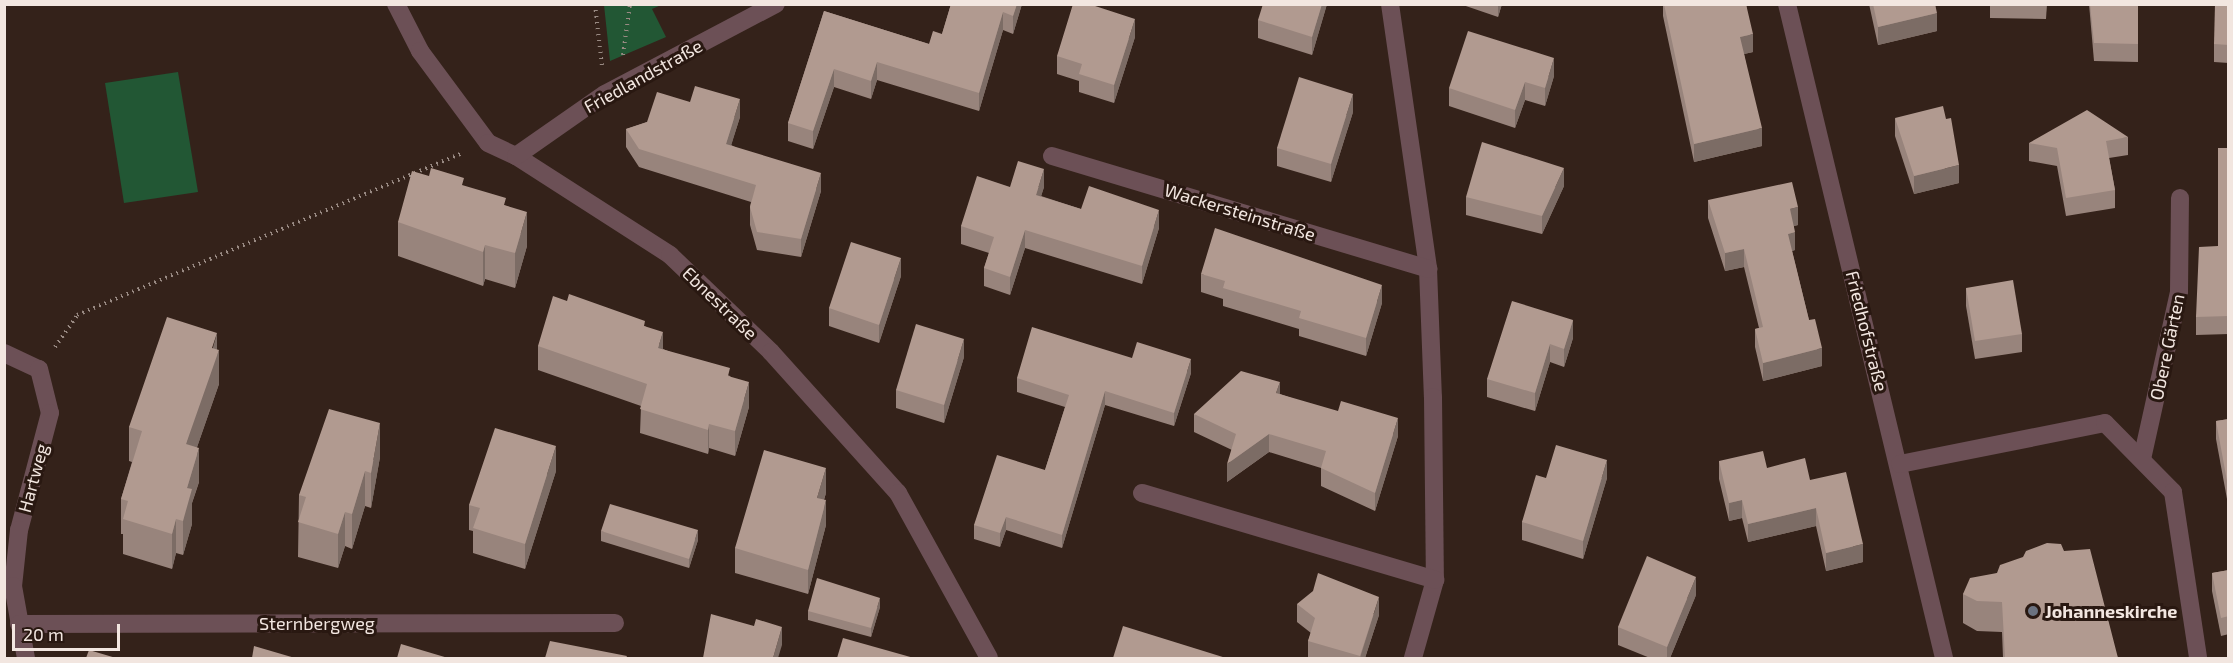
<!DOCTYPE html>
<html>
<head>
<meta charset="utf-8">
<style>
	body { margin:0 }
	#map { position:relative; width:2233px; height:663px; overflow:hidden; background:#34221a; font-family:"Exo 2",sans-serif }
	div>[style] { position:absolute }
	.green>* { inset:0; background:#225734 }
	.path>* { height:4px; margin-top:-2px; transform-origin:0; background:repeating-linear-gradient(90deg,#998a83 0 1.5px,transparent 0 6px) }
	.minor>* { height:18px; margin:-9px; padding:0 9px; transform-origin:9px; border-radius:9px; background:#6c5056 }
	.wall>* { inset:0; background:#98847c }
	.shaded-wall>* { inset:0; background:#7c6c65 }
	.building>* { inset:0; background:#b19a90 }
	.dots>* { width:16px; height:16px; translate:-50% -50%; box-sizing:border-box; border:3px solid #291811; border-radius:50% }
	span { translate:-50% -50%; white-space:nowrap; text-align:center; line-height:1.15; -webkit-text-stroke:6px #291811; paint-order:stroke }
	.street-label { font-size:18px; color:#f2e6e0 }
	.poi-label { font-size:18px; color:#f2e6e0; font-weight:700 }
	.left { translate:0 -50%; text-align:left }
	.frame { position:absolute; inset:0; border:6px solid #f2e6e0; pointer-events:none }
	.scale { position:absolute; left:12px; top:624px; width:108px; height:27px; box-sizing:border-box; border:3px solid #f2e6e0; border-top:0; padding-left:8px; font-size:18px; line-height:21px; white-space:nowrap; color:#f2e6e0; -webkit-text-stroke:4px #291811; paint-order:stroke }
</style>
</head>
<body>
<div id="map">
	<div class="green">
		<div style="clip-path:polygon(604px 5px,661px 5px,652px 9px,666px 37px,610px 61px)"></div>
		<div style="clip-path:polygon(178px 72px,198px 192px,124px 203px,105px 83px)"></div>
	</div>
	<div class="path">
		<div style="left:595px;top:4px;width:62px;rotate:83.6deg"></div>
		<div style="left:623px;top:55px;width:51px;rotate:-82.2deg"></div>
		<div style="left:55px;top:347px;width:39px;rotate:-55deg"></div>
		<div style="left:77px;top:315px;width:419px;rotate:-22.8deg"></div>
	</div>
	<div class="minor">
		<div style="left:396px;top:4px;width:53px;rotate:62.9deg"></div>
		<div style="left:420px;top:51px;width:114px;rotate:53.5deg"></div>
		<div style="left:488px;top:143px;width:31px;rotate:25deg"></div>
		<div style="left:516px;top:156px;width:183px;rotate:32.7deg"></div>
		<div style="left:670px;top:255px;width:140px;rotate:43.8deg"></div>
		<div style="left:771px;top:352px;width:190px;rotate:48deg"></div>
		<div style="left:898px;top:493px;width:188px;rotate:61.1deg"></div>
		<div style="left:1390px;top:4px;width:268px;rotate:81.8deg"></div>
		<div style="left:1428px;top:269px;width:128px;rotate:87.8deg"></div>
		<div style="left:1433px;top:397px;width:183px;rotate:89.4deg"></div>
		<div style="left:1435px;top:580px;width:81px;rotate:105.8deg"></div>
		<div style="left:1787px;top:4px;width:673px;rotate:76.5deg"></div>
		<div style="left:516px;top:156px;width:108px;rotate:-34.9deg"></div>
		<div style="left:605px;top:94px;width:193px;rotate:-27.8deg"></div>
		<div style="left:1052px;top:156px;width:393px;rotate:16.7deg"></div>
		<div style="left:4px;top:353px;width:38px;rotate:25deg"></div>
		<div style="left:39px;top:369px;width:45px;rotate:76deg"></div>
		<div style="left:50px;top:413px;width:121px;rotate:104.8deg"></div>
		<div style="left:19px;top:530px;width:56px;rotate:96.1deg"></div>
		<div style="left:13px;top:586px;width:73px;rotate:79.8deg"></div>
		<div style="left:2142px;top:459px;width:171px;rotate:-77.5deg"></div>
		<div style="left:2179px;top:292px;width:94px;rotate:-89.4deg"></div>
		<div style="left:1900px;top:464px;width:209px;rotate:-11.3deg"></div>
		<div style="left:2105px;top:423px;width:97px;rotate:45.4deg"></div>
		<div style="left:2173px;top:492px;width:168px;rotate:81.4deg"></div>
		<div style="left:1142px;top:493px;width:306px;rotate:16.5deg"></div>
		<div style="left:19px;top:624px;width:596px;rotate:-0.1deg"></div>
	</div>
	<div class="wall">
		<div style="clip-path:polygon(951px 4px,1022px 4px,1013px 34px,1003px 30px,979px 111px,877px 80px,871px 99px,834px 87px,813px 149px,788px 141px,788px 123px,824px 11px,929px 44px,942px 34px)"></div>
		<div style="clip-path:polygon(1327px 4px,1312px 55px,1258px 38px,1258px 20px)"></div>
		<div style="clip-path:polygon(1460px 4px,1502px 4px,1498px 17px)"></div>
		<div style="clip-path:polygon(1663px 4px,1746px 4px,1753px 52px,1744px 54px,1762px 146px,1694px 162px,1663px 16px)"></div>
		<div style="clip-path:polygon(1869px 4px,1935px 4px,1937px 31px,1878px 45px)"></div>
		<div style="clip-path:polygon(1990px 4px,2047px 4px,2046px 19px,1990px 18px)"></div>
		<div style="clip-path:polygon(2089px 4px,2138px 4px,2138px 62px,2094px 61px)"></div>
		<div style="clip-path:polygon(2229px 4px,2229px 63px,2214px 62px,2214px 44px)"></div>
		<div style="clip-path:polygon(1135px 37px,1114px 103px,1079px 92px,1079px 81px,1057px 74px,1057px 56px)"></div>
		<div style="clip-path:polygon(1554px 76px,1545px 106px,1525px 100px,1515px 128px,1449px 106px,1449px 88px)"></div>
		<div style="clip-path:polygon(1353px 112px,1331px 182px,1277px 166px,1277px 148px)"></div>
		<div style="clip-path:polygon(740px 117px,731px 145px,821px 191px,801px 257px,757px 250px,750px 225px,750px 207px,751px 202px,639px 167px,626px 147px,626px 129px,647px 122px)"></div>
		<div style="clip-path:polygon(1895px 118px,1959px 183px,1914px 194px,1895px 136px)"></div>
		<div style="clip-path:polygon(2128px 137px,2128px 155px,2109px 158px,2115px 190px,2115px 208px,2066px 216px,2057px 166px,2029px 161px,2029px 143px)"></div>
		<div style="clip-path:polygon(2229px 148px,2229px 334px,2196px 335px,2196px 317px,2218px 246px)"></div>
		<div style="clip-path:polygon(464px 186px,506px 206px,527px 246px,515px 288px,485px 279px,483px 286px,398px 256px,398px 222px)"></div>
		<div style="clip-path:polygon(1564px 186px,1542px 234px,1466px 215px,1466px 197px)"></div>
		<div style="clip-path:polygon(1010px 187px,1044px 187px,1041px 196px,1081px 209px,1159px 228px,1142px 284px,1025px 248px,1010px 295px,984px 286px,984px 268px,989px 253px,961px 244px,961px 226px)"></div>
		<div style="clip-path:polygon(1708px 200px,1798px 225px,1794px 226px,1795px 250px,1792px 251px,1809px 320px,1822px 366px,1763px 381px,1755px 347px,1755px 329px,1759px 328px,1744px 267px,1725px 271px,1708px 218px)"></div>
		<div style="clip-path:polygon(1201px 274px,1382px 303px,1366px 356px,1299px 336px,1299px 329px,1223px 306px,1223px 299px,1201px 292px)"></div>
		<div style="clip-path:polygon(901px 276px,879px 343px,829px 326px,829px 308px)"></div>
		<div style="clip-path:polygon(1966px 288px,2022px 334px,2022px 352px,1975px 359px,1966px 306px)"></div>
		<div style="clip-path:polygon(1573px 320px,1573px 338px,1564px 367px,1550px 362px,1535px 411px,1487px 397px,1487px 379px)"></div>
		<div style="clip-path:polygon(645px 326px,663px 349px,730px 376px,749px 407px,735px 456px,709px 448px,708px 454px,640px 433px,641px 406px,538px 370px,538px 346px)"></div>
		<div style="clip-path:polygon(217px 349px,219px 384px,197px 447px,199px 482px,192px 503px,192px 524px,183px 555px,176px 553px,172px 569px,123px 554px,123px 534px,121px 534px,121px 499px,132px 462px,129px 461px,129px 427px)"></div>
		<div style="clip-path:polygon(964px 357px,944px 423px,896px 408px,896px 390px)"></div>
		<div style="clip-path:polygon(1132px 358px,1191px 373px,1174px 426px,1105px 405px,1062px 548px,1006px 530px,1000px 547px,974px 539px,974px 525px,1045px 470px,1065px 407px,1017px 392px,1017px 378px)"></div>
		<div style="clip-path:polygon(1280px 394px,1398px 436px,1375px 511px,1321px 486px,1321px 468px,1269px 452px,1227px 482px,1232px 450px,1194px 432px,1194px 414px)"></div>
		<div style="clip-path:polygon(2229px 419px,2229px 499px,2227px 499px,2216px 439px,2216px 421px)"></div>
		<div style="clip-path:polygon(380px 457px,371px 508px,365px 506px,352px 549px,345px 546px,338px 568px,298px 557px,299px 495px)"></div>
		<div style="clip-path:polygon(1719px 461px,1767px 468px,1810px 480px,1863px 562px,1826px 571px,1816px 526px,1748px 542px,1742px 518px,1729px 521px,1719px 479px)"></div>
		<div style="clip-path:polygon(556px 471px,525px 569px,473px 553px,473px 531px,469px 530px,469px 505px)"></div>
		<div style="clip-path:polygon(1546px 478px,1607px 478px,1583px 559px,1522px 540px,1522px 522px)"></div>
		<div style="clip-path:polygon(826px 493px,824px 500px,826px 525px,808px 594px,735px 573px,735px 548px)"></div>
		<div style="clip-path:polygon(601px 531px,698px 540px,689px 568px,601px 541px)"></div>
		<div style="clip-path:polygon(2064px 551px,2118px 658px,2003px 658px,2002px 632px,1977px 631px,1963px 623px,1963px 594px,1997px 573px)"></div>
		<div style="clip-path:polygon(2229px 570px,2229px 634px,2221px 636px,2212px 591px,2212px 573px)"></div>
		<div style="clip-path:polygon(1696px 595px,1670px 658px,1650px 658px,1618px 645px,1618px 627px)"></div>
		<div style="clip-path:polygon(1297px 604px,1379px 615px,1365px 658px,1308px 658px,1308px 641px,1311px 633px,1297px 622px)"></div>
		<div style="clip-path:polygon(880px 607px,871px 637px,808px 620px,808px 611px)"></div>
	</div>
	<div class="shaded-wall">
		<div style="clip-path:polygon(1017px 4px,1022px 4px,1013px 34px,1013px 16px)"></div>
		<div style="clip-path:polygon(1322px 4px,1327px 4px,1312px 55px,1312px 37px)"></div>
		<div style="clip-path:polygon(1498px 4px,1502px 4px,1498px 17px)"></div>
		<div style="clip-path:polygon(1003px 12px,1003px 30px,979px 111px,979px 93px)"></div>
		<div style="clip-path:polygon(1937px 13px,1937px 31px,1878px 45px,1878px 27px)"></div>
		<div style="clip-path:polygon(1135px 19px,1135px 37px,1114px 103px,1114px 85px)"></div>
		<div style="clip-path:polygon(1753px 34px,1753px 52px,1740px 55px,1740px 37px)"></div>
		<div style="clip-path:polygon(1554px 58px,1554px 76px,1545px 106px,1545px 88px)"></div>
		<div style="clip-path:polygon(877px 62px,877px 80px,871px 99px,871px 81px)"></div>
		<div style="clip-path:polygon(834px 69px,834px 87px,813px 149px,813px 131px)"></div>
		<div style="clip-path:polygon(1525px 82px,1525px 100px,1515px 128px,1515px 110px)"></div>
		<div style="clip-path:polygon(1353px 94px,1353px 112px,1331px 182px,1331px 164px)"></div>
		<div style="clip-path:polygon(740px 99px,740px 117px,726px 162px,726px 144px)"></div>
		<div style="clip-path:polygon(1762px 128px,1762px 146px,1694px 162px,1694px 144px)"></div>
		<div style="clip-path:polygon(1959px 165px,1959px 183px,1914px 194px,1914px 176px)"></div>
		<div style="clip-path:polygon(1564px 168px,1564px 186px,1542px 234px,1542px 216px)"></div>
		<div style="clip-path:polygon(1044px 169px,1044px 187px,1036px 213px,1036px 195px)"></div>
		<div style="clip-path:polygon(821px 173px,821px 191px,801px 257px,801px 239px)"></div>
		<div style="clip-path:polygon(1798px 207px,1798px 225px,1790px 227px,1790px 209px)"></div>
		<div style="clip-path:polygon(1159px 210px,1159px 228px,1142px 284px,1142px 266px)"></div>
		<div style="clip-path:polygon(527px 212px,527px 246px,515px 288px,515px 253px)"></div>
		<div style="clip-path:polygon(1025px 230px,1025px 248px,1010px 295px,1010px 277px)"></div>
		<div style="clip-path:polygon(1795px 232px,1795px 250px,1788px 252px,1788px 234px)"></div>
		<div style="clip-path:polygon(485px 245px,485px 279px,483px 286px,483px 252px)"></div>
		<div style="clip-path:polygon(1744px 249px,1744px 267px,1725px 271px,1725px 253px)"></div>
		<div style="clip-path:polygon(901px 258px,901px 276px,879px 343px,879px 325px)"></div>
		<div style="clip-path:polygon(1382px 285px,1382px 303px,1366px 356px,1366px 338px)"></div>
		<div style="clip-path:polygon(1573px 320px,1573px 338px,1564px 367px,1564px 349px)"></div>
		<div style="clip-path:polygon(663px 332px,663px 356px,658px 348px)"></div>
		<div style="clip-path:polygon(217px 333px,217px 355px,219px 350px,219px 384px,186px 479px,186px 444px)"></div>
		<div style="clip-path:polygon(964px 339px,964px 357px,944px 423px,944px 405px)"></div>
		<div style="clip-path:polygon(1550px 344px,1550px 362px,1535px 411px,1535px 393px)"></div>
		<div style="clip-path:polygon(1822px 348px,1822px 366px,1763px 381px,1763px 363px)"></div>
		<div style="clip-path:polygon(1191px 359px,1191px 373px,1174px 426px,1174px 413px)"></div>
		<div style="clip-path:polygon(749px 382px,749px 407px,735px 456px,735px 431px)"></div>
		<div style="clip-path:polygon(1280px 382px,1280px 400px,1276px 393px)"></div>
		<div style="clip-path:polygon(1105px 391px,1105px 405px,1062px 548px,1062px 535px)"></div>
		<div style="clip-path:polygon(1398px 418px,1398px 436px,1375px 511px,1375px 493px)"></div>
		<div style="clip-path:polygon(380px 423px,380px 457px,371px 508px,371px 473px)"></div>
		<div style="clip-path:polygon(709px 424px,709px 448px,708px 454px,708px 430px)"></div>
		<div style="clip-path:polygon(1269px 434px,1269px 452px,1227px 482px,1227px 464px)"></div>
		<div style="clip-path:polygon(556px 446px,556px 471px,525px 569px,525px 544px)"></div>
		<div style="clip-path:polygon(199px 448px,199px 482px,192px 503px,192px 524px,183px 555px,183px 521px,187px 488px)"></div>
		<div style="clip-path:polygon(1607px 460px,1607px 478px,1583px 559px,1583px 541px)"></div>
		<div style="clip-path:polygon(826px 468px,826px 493px,817px 522px,817px 498px)"></div>
		<div style="clip-path:polygon(365px 471px,365px 506px,352px 549px,352px 514px)"></div>
		<div style="clip-path:polygon(826px 500px,826px 525px,808px 594px,808px 570px)"></div>
		<div style="clip-path:polygon(1742px 500px,1742px 518px,1729px 521px,1729px 503px)"></div>
		<div style="clip-path:polygon(1816px 508px,1816px 526px,1748px 542px,1748px 524px)"></div>
		<div style="clip-path:polygon(345px 512px,345px 546px,338px 568px,338px 534px)"></div>
		<div style="clip-path:polygon(1006px 517px,1006px 530px,1000px 547px,1000px 533px)"></div>
		<div style="clip-path:polygon(176px 519px,176px 553px,172px 569px,172px 534px)"></div>
		<div style="clip-path:polygon(698px 530px,698px 540px,689px 568px,689px 559px)"></div>
		<div style="clip-path:polygon(1863px 544px,1863px 562px,1826px 571px,1826px 553px)"></div>
		<div style="clip-path:polygon(1696px 577px,1696px 595px,1670px 658px,1667px 658px,1667px 647px)"></div>
		<div style="clip-path:polygon(1379px 597px,1379px 615px,1365px 658px,1360px 658px)"></div>
		<div style="clip-path:polygon(880px 598px,880px 607px,871px 637px,871px 628px)"></div>
		<div style="clip-path:polygon(782px 627px,782px 645px,778px 658px,773px 658px)"></div>
	</div>
	<div class="building">
		<div style="clip-path:polygon(951px 4px,1017px 4px,1013px 16px,1003px 12px,979px 93px,877px 62px,871px 81px,834px 69px,813px 131px,788px 123px,824px 11px,929px 44px,933px 31px,942px 34px)"></div>
		<div style="clip-path:polygon(1073px 4px,1089px 4px,1135px 19px,1114px 85px,1079px 74px,1082px 64px,1057px 56px)"></div>
		<div style="clip-path:polygon(1263px 4px,1322px 4px,1312px 37px,1258px 20px)"></div>
		<div style="clip-path:polygon(1664px 4px,1746px 4px,1753px 34px,1740px 37px,1762px 128px,1694px 144px)"></div>
		<div style="clip-path:polygon(1873px 4px,1935px 4px,1937px 13px,1878px 27px)"></div>
		<div style="clip-path:polygon(2090px 4px,2138px 4px,2138px 44px,2094px 43px)"></div>
		<div style="clip-path:polygon(2215px 4px,2229px 4px,2229px 45px,2214px 44px)"></div>
		<div style="clip-path:polygon(1468px 31px,1554px 58px,1545px 88px,1525px 82px,1515px 110px,1449px 88px)"></div>
		<div style="clip-path:polygon(1299px 77px,1353px 94px,1331px 164px,1277px 148px)"></div>
		<div style="clip-path:polygon(695px 86px,740px 99px,726px 144px,821px 173px,801px 239px,757px 232px,750px 207px,756px 185px,639px 149px,626px 129px,647px 122px,657px 92px,690px 102px)"></div>
		<div style="clip-path:polygon(1943px 106px,1946px 119px,1951px 118px,1959px 165px,1914px 176px,1895px 118px)"></div>
		<div style="clip-path:polygon(2087px 110px,2128px 137px,2106px 141px,2115px 190px,2066px 198px,2057px 148px,2029px 143px)"></div>
		<div style="clip-path:polygon(1482px 142px,1564px 168px,1542px 216px,1466px 197px)"></div>
		<div style="clip-path:polygon(2218px 148px,2229px 148px,2229px 316px,2196px 317px,2199px 247px,2218px 246px)"></div>
		<div style="clip-path:polygon(1018px 161px,1044px 169px,1036px 195px,1081px 209px,1089px 186px,1159px 210px,1142px 266px,1025px 230px,1010px 277px,984px 268px,994px 237px,961px 226px,977px 176px,1010px 187px)"></div>
		<div style="clip-path:polygon(431px 168px,464px 178px,462px 185px,506px 198px,504px 205px,527px 212px,515px 253px,485px 245px,483px 252px,398px 222px,412px 171px,429px 176px)"></div>
		<div style="clip-path:polygon(1792px 182px,1798px 207px,1790px 209px,1795px 232px,1788px 234px,1809px 320px,1815px 319px,1822px 348px,1763px 363px,1755px 329px,1763px 327px,1744px 249px,1725px 253px,1708px 200px)"></div>
		<div style="clip-path:polygon(1215px 228px,1382px 285px,1366px 338px,1299px 318px,1301px 311px,1223px 288px,1225px 281px,1201px 274px)"></div>
		<div style="clip-path:polygon(851px 242px,901px 258px,879px 325px,829px 308px)"></div>
		<div style="clip-path:polygon(2013px 280px,2022px 334px,1975px 341px,1966px 288px)"></div>
		<div style="clip-path:polygon(569px 294px,645px 321px,644px 326px,663px 332px,658px 348px,730px 368px,728px 376px,749px 382px,735px 431px,709px 424px,708px 430px,640px 409px,647px 384px,538px 346px,553px 296px,567px 301px)"></div>
		<div style="clip-path:polygon(1512px 301px,1573px 320px,1564px 349px,1550px 344px,1535px 393px,1487px 379px)"></div>
		<div style="clip-path:polygon(167px 317px,217px 333px,212px 348px,219px 350px,186px 444px,199px 448px,187px 488px,192px 489px,183px 521px,176px 519px,172px 534px,123px 519px,128px 501px,121px 499px,142px 431px,129px 427px)"></div>
		<div style="clip-path:polygon(916px 324px,964px 339px,944px 405px,896px 390px)"></div>
		<div style="clip-path:polygon(1032px 327px,1132px 358px,1137px 342px,1191px 359px,1174px 413px,1105px 391px,1062px 535px,1006px 517px,1000px 533px,974px 525px,997px 455px,1045px 470px,1069px 395px,1017px 378px)"></div>
		<div style="clip-path:polygon(1241px 371px,1280px 382px,1276px 393px,1338px 411px,1341px 401px,1398px 418px,1375px 493px,1321px 468px,1326px 451px,1269px 434px,1227px 464px,1236px 434px,1194px 414px)"></div>
		<div style="clip-path:polygon(329px 409px,380px 423px,371px 473px,365px 471px,352px 514px,345px 512px,338px 534px,298px 522px,306px 497px,299px 495px)"></div>
		<div style="clip-path:polygon(2229px 419px,2229px 481px,2227px 481px,2216px 421px)"></div>
		<div style="clip-path:polygon(495px 428px,556px 446px,525px 544px,473px 528px,480px 508px,469px 505px)"></div>
		<div style="clip-path:polygon(1556px 445px,1607px 460px,1583px 541px,1522px 522px,1536px 475px,1546px 478px)"></div>
		<div style="clip-path:polygon(764px 450px,826px 468px,817px 498px,826px 500px,808px 570px,735px 548px)"></div>
		<div style="clip-path:polygon(1763px 451px,1767px 468px,1805px 458px,1810px 480px,1846px 472px,1863px 544px,1826px 553px,1816px 508px,1748px 524px,1742px 500px,1729px 503px,1719px 461px)"></div>
		<div style="clip-path:polygon(610px 504px,698px 530px,689px 559px,601px 531px)"></div>
		<div style="clip-path:polygon(2047px 543px,2061px 544px,2064px 551px,2090px 549px,2118px 658px,2005px 658px,2002px 602px,1977px 601px,1963px 594px,1970px 578px,1997px 573px,2000px 565px,2023px 557px,2026px 551px)"></div>
		<div style="clip-path:polygon(1647px 556px,1696px 577px,1667px 647px,1618px 627px)"></div>
		<div style="clip-path:polygon(2229px 570px,2229px 616px,2221px 618px,2212px 573px)"></div>
		<div style="clip-path:polygon(1318px 573px,1379px 597px,1360px 656px,1308px 641px,1315px 618px,1297px 604px,1313px 591px)"></div>
		<div style="clip-path:polygon(817px 578px,880px 598px,871px 628px,808px 611px)"></div>
		<div style="clip-path:polygon(711px 614px,754px 626px,756px 619px,782px 627px,773px 658px,703px 658px)"></div>
		<div style="clip-path:polygon(1123px 626px,1226px 658px,1113px 658px)"></div>
		<div style="clip-path:polygon(843px 638px,914px 658px,837px 658px)"></div>
		<div style="clip-path:polygon(550px 641px,627px 656px,626px 658px,545px 658px)"></div>
		<div style="clip-path:polygon(401px 644px,448px 658px,397px 658px)"></div>
		<div style="clip-path:polygon(254px 646px,295px 658px,252px 658px)"></div>
		<div style="clip-path:polygon(89px 650px,116px 658px,86px 658px)"></div>
	</div>
	<div class="dots">
		<div style="left:2033px;top:611px;background:#6b7280"></div>
	</div>
	<div class="street-label">
		<span style="left:643px;top:76px;rotate:-29deg">Friedlandstraße</span>
		<span style="left:1240px;top:212px;rotate:17deg">Wackersteinstraße</span>
		<span style="left:720px;top:303px;rotate:44deg">Ebnestraße</span>
		<span style="left:1867px;top:331px;rotate:76deg">Friedhofstraße</span>
		<span style="left:2167px;top:347px;rotate:-78deg">Obere Gärten</span>
		<span style="left:33px;top:478px;rotate:-75deg">Hartweg</span>
		<span style="left:317px;top:623px">Sternbergweg</span>
	</div>
	<div class="poi-label">
		<span class="left" style="left:2045px;top:611px">Johanneskirche</span>
	</div>
	<div class="frame"></div>
	<div class="scale">20 m</div>
</div>
</body>
</html>
